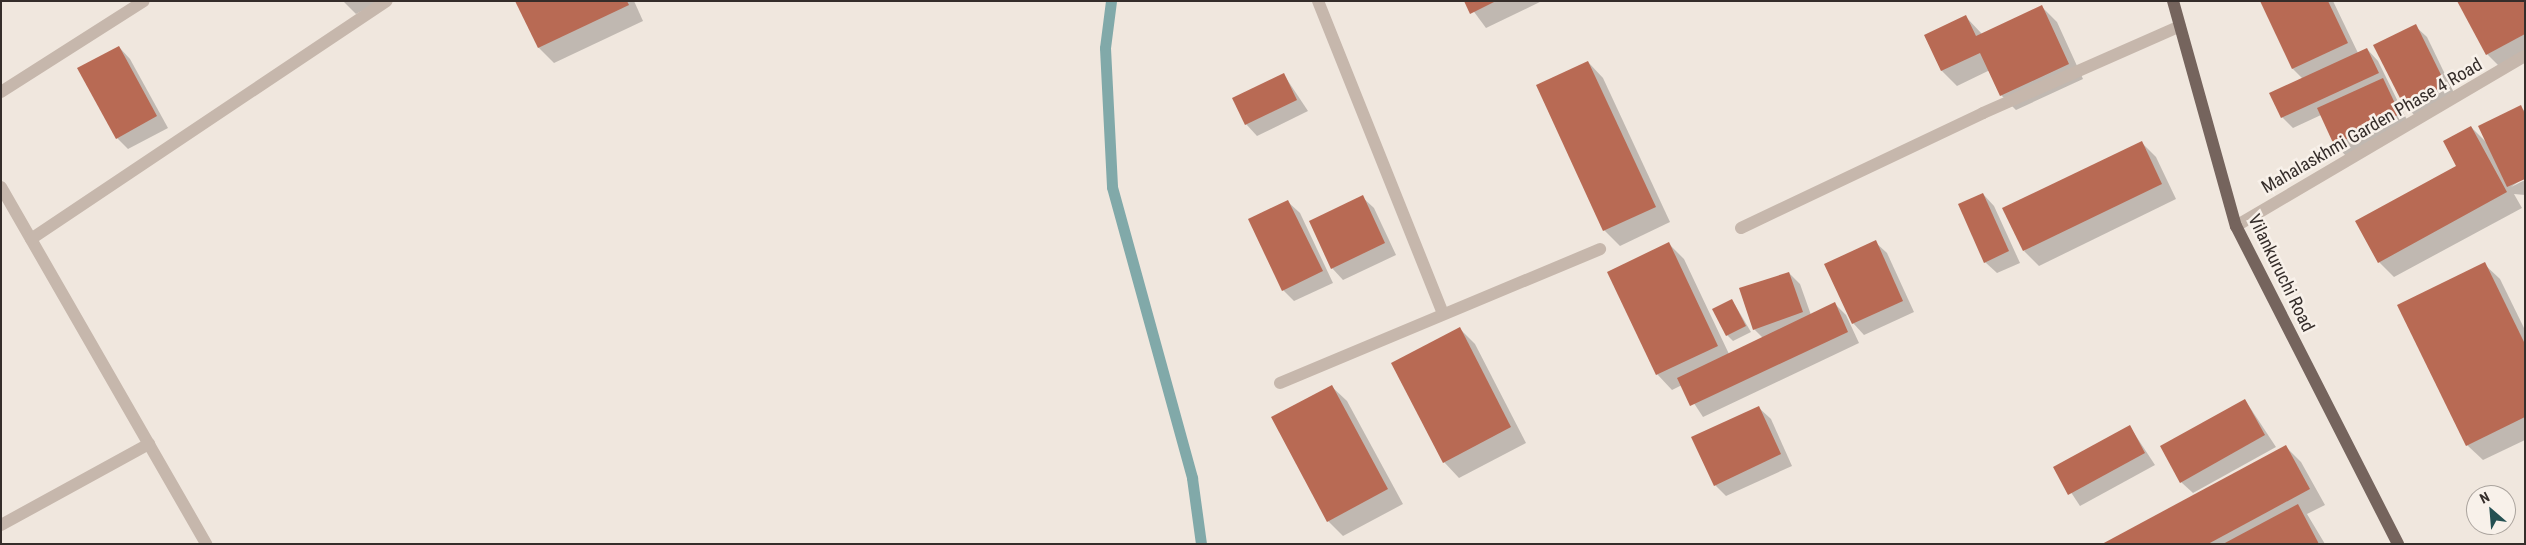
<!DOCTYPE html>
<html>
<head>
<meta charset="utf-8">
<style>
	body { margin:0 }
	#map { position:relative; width:2526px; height:545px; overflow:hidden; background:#f0e7de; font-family:"Roboto Condensed",sans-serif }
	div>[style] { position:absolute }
	.shadow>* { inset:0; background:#0003 }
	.stream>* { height:11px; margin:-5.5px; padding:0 5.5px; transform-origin:5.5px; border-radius:5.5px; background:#81a9a9 }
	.building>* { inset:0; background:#b86a54 }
	.minor>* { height:12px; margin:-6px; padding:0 6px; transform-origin:6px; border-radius:6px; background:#c6b7ac }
	.major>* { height:12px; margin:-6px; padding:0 6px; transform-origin:6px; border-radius:6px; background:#75645d }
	span { translate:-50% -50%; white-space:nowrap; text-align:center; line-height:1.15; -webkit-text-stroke:5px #f8f1ea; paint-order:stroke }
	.street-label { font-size:18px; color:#352d2a }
	.frame { position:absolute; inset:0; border:2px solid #352d2a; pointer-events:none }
	.north { position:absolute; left:2466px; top:485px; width:50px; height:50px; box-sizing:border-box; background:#f8f1ea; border:1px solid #aaa39d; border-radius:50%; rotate:333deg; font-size:14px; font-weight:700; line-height:20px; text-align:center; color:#352d2a }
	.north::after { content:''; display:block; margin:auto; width:18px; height:22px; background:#245052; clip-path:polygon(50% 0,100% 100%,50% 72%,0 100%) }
</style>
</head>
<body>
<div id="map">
	<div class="shadow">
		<div style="clip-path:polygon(343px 1px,381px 1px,356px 14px)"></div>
		<div style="clip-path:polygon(517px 1px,634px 1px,643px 21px,554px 63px,539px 48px)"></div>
		<div style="clip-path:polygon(1466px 1px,1542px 1px,1486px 28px)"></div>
		<div style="clip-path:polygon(2261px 1px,2333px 1px,2358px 53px,2367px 49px,2378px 61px,2410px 126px,2346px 156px,2335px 144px,2321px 115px,2293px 128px,2282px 117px,2303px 79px,2293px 69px)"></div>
		<div style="clip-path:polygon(2525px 1px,2525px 57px,2502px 69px,2487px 54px)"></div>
		<div style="clip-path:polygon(2042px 7px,2057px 22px,2083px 79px,2016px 110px,2001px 95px,1990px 70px,1957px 86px,1942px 71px,1925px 36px,1966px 17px,1982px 34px)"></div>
		<div style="clip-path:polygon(2415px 26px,2427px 37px,2456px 97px,2416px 117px,2405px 105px)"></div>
		<div style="clip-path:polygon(119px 47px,130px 59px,168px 128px,128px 149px,117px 138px)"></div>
		<div style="clip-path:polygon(1588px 62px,1603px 78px,1670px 222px,1620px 246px,1604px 230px)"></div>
		<div style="clip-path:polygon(1284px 75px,1308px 111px,1257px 136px,1246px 124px)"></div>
		<div style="clip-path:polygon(2520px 107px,2525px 111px,2525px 177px,2511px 187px,2525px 180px,2525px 195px,2514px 194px,2522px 208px,2394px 277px,2379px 262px,2458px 166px,2471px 127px,2487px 143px)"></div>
		<div style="clip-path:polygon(2141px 142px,2156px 157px,2176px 199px,2039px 266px,2024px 251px)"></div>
		<div style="clip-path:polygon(1983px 194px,1994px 206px,2020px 263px,1997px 273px,1985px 262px)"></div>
		<div style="clip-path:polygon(1362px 197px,1374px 208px,1396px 255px,1343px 280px,1332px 268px)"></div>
		<div style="clip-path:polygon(1288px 202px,1300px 213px,1333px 283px,1294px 301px,1283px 290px)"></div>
		<div style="clip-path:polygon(1875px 242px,1887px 253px,1914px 312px,1864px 335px,1853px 323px)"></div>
		<div style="clip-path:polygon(1669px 244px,1684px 259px,1729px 354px,1763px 338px,1754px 329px,1789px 273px,1800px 284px,1811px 315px,1835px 304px,1846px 315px,1859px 343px,1703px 417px,1682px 385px,1672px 390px,1657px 374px)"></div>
		<div style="clip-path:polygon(2484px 264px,2500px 279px,2525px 330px,2525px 440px,2483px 460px,2467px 445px)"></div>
		<div style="clip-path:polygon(1732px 300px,1751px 332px,1733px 341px,1727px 335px)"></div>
		<div style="clip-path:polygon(1460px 329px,1475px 344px,1526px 443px,1459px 478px,1444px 462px)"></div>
		<div style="clip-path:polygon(1331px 386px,1347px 401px,1403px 504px,1343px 536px,1328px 521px)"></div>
		<div style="clip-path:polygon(2245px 400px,2276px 447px,2193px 493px,2181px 482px)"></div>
		<div style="clip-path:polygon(1759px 408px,1771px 419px,1792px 466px,1726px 496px,1715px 485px)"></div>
		<div style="clip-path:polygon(2130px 427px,2155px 465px,2080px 506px,2055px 468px)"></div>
		<div style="clip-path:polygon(2286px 447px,2301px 462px,2325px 505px,2307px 514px,2325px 544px,2104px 544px)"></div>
	</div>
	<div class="stream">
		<div style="left:1111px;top:1px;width:47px;rotate:97.3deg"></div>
		<div style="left:1105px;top:48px;width:139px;rotate:87.1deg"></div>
		<div style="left:1112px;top:187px;width:302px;rotate:74.6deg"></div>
		<div style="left:1192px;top:478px;width:67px;rotate:82.2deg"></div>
	</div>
	<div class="building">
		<div style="clip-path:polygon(515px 1px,627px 1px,629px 5px,538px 48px)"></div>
		<div style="clip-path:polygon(1464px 1px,1496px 1px,1470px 14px)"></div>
		<div style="clip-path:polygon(2260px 1px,2328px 1px,2348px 43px,2292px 69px)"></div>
		<div style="clip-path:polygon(2457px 1px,2525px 1px,2525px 34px,2486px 55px)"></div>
		<div style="clip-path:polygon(2042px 5px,2069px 64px,2000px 96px,1980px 53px,1941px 71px,1924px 35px,1966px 15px,1976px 36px)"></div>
		<div style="clip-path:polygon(2416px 24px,2446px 85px,2404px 106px,2373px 45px)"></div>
		<div style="clip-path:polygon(119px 46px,157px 116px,116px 139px,77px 68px)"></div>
		<div style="clip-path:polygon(2367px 48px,2379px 73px,2281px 118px,2269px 93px)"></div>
		<div style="clip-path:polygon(1588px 61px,1656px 207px,1603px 231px,1536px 85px)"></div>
		<div style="clip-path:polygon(1284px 73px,1297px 100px,1245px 125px,1232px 98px)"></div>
		<div style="clip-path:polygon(2383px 78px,2400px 114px,2334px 145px,2317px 108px)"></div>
		<div style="clip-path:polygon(2521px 105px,2525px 114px,2525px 179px,2507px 187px,2478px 126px)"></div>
		<div style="clip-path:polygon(2471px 126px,2507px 192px,2378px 263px,2355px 221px,2456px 166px,2443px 141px)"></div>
		<div style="clip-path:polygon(2142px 141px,2162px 184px,2023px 251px,2002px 208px)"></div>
		<div style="clip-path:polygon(1983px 193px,2009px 251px,1984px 263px,1958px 204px)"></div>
		<div style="clip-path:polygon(1363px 195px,1385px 243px,1331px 269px,1309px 221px)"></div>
		<div style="clip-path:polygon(1288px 200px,1323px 271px,1282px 291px,1248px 219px)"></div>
		<div style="clip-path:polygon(1876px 240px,1903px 301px,1852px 324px,1824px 264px)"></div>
		<div style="clip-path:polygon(1669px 242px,1718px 346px,1656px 375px,1607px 272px)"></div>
		<div style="clip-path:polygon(2485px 262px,2525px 344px,2525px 417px,2466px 446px,2397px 305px)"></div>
		<div style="clip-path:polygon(1789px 272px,1803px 312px,1753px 330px,1739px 288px)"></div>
		<div style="clip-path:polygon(1732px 299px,1746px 326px,1726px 336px,1712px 309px)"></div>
		<div style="clip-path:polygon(1835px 302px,1848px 332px,1690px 406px,1677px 378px)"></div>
		<div style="clip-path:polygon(1460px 327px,1511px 427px,1443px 463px,1391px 363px)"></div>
		<div style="clip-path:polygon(1332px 385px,1388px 489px,1327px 522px,1271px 417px)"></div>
		<div style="clip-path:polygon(2245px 399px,2265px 435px,2180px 483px,2160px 446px)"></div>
		<div style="clip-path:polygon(1759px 406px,1781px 454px,1714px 486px,1691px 437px)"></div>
		<div style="clip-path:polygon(2130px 425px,2145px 453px,2068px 495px,2053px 467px)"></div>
		<div style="clip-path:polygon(2286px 445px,2310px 489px,2208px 544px,2102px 544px)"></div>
		<div style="clip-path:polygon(2298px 504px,2319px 544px,2223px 544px)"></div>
	</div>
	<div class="minor">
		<div style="left:1318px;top:1px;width:336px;rotate:68.2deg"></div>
		<div style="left:1px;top:92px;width:169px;rotate:-32.5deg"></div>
		<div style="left:1px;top:187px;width:412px;rotate:60.1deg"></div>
		<div style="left:2236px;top:226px;width:335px;rotate:-30.5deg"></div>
		<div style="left:1741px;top:228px;width:268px;rotate:-25.4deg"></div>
		<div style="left:1983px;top:113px;width:215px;rotate:-23.8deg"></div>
		<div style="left:31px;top:239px;width:428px;rotate:-33.8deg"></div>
		<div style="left:1280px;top:383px;width:347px;rotate:-22.7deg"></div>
		<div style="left:1px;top:525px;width:169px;rotate:-28.7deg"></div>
	</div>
	<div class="major">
		<div style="left:2173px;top:1px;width:234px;rotate:74.4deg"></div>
		<div style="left:2236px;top:226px;width:357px;rotate:63deg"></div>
	</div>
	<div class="street-label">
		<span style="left:2372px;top:126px;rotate:-30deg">Mahalaskhmi Garden Phase 4 Road</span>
		<span style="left:2281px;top:273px;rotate:64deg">Vilankuruchi Road</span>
	</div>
	<div class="frame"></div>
	<div class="north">N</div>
</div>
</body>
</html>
